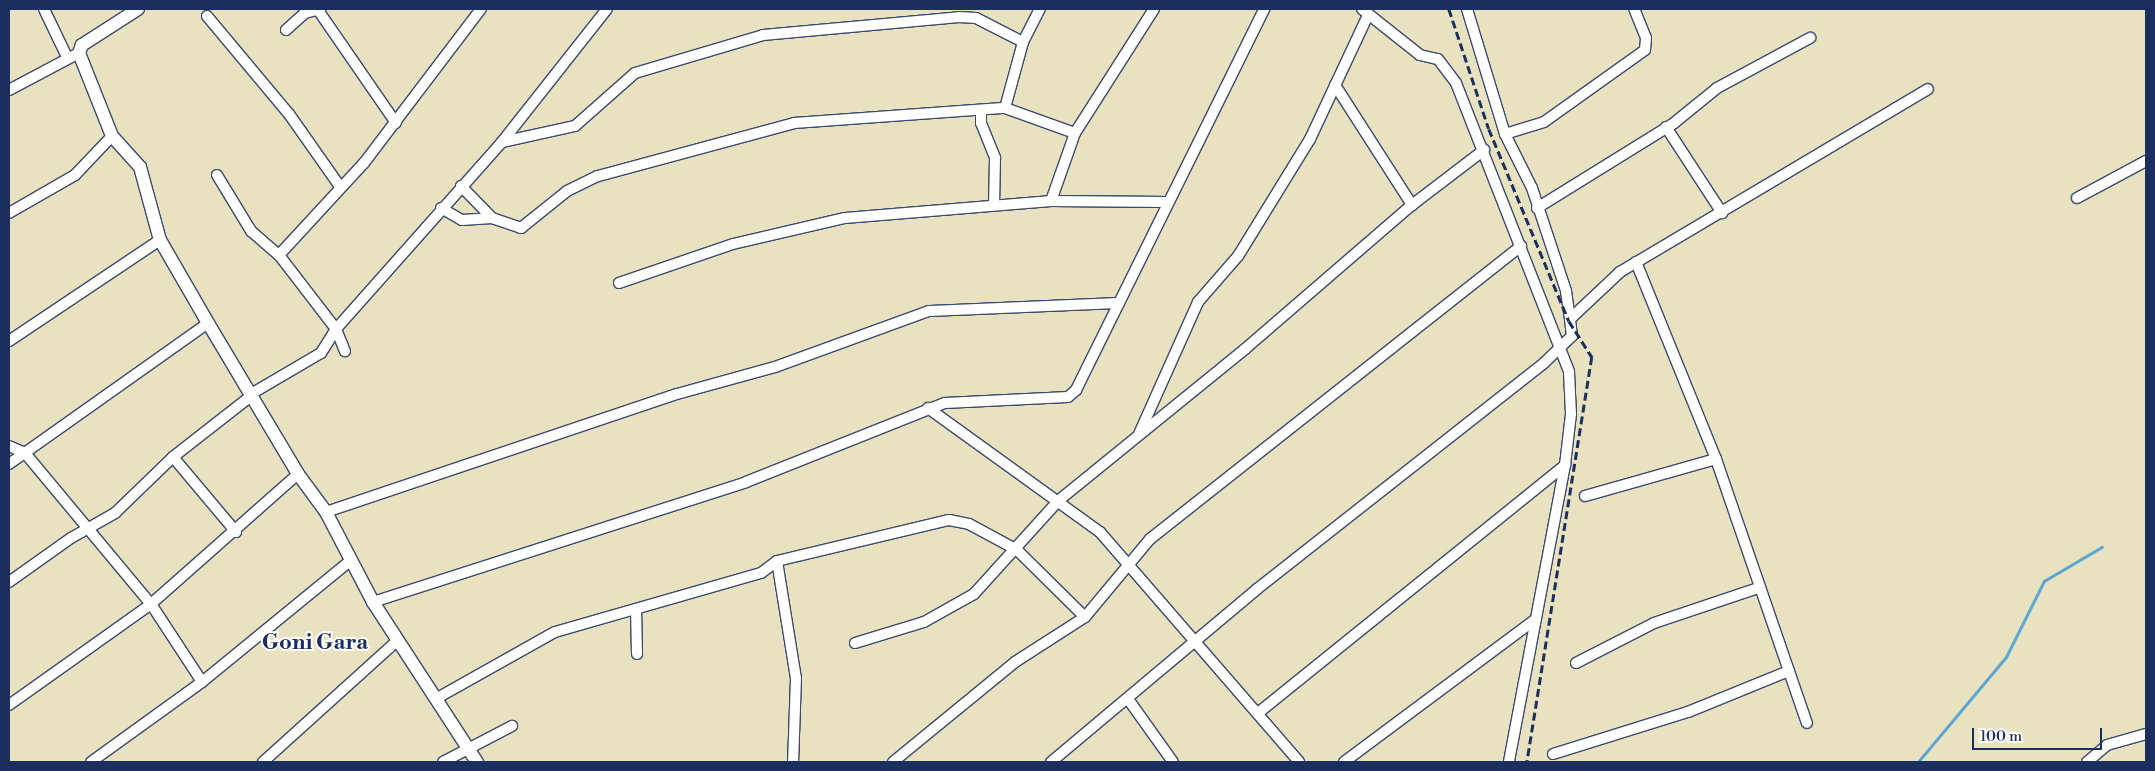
<!DOCTYPE html>
<html>
<head>
<meta charset="utf-8">
<style>
	body { margin:0 }
	#map { position:relative; width:2155px; height:771px; overflow:hidden; background:#e9e2c0; font-family:"Libre Bodoni",serif }
	div>[style] { position:absolute }
	.stream>* { height:2.5px; margin:-1.25px; padding:0 1.25px; transform-origin:1.25px; border-radius:1.25px; background:#5aa5d2 }
	.roads { filter:drop-shadow(1px 0 #3a4a6d) drop-shadow(-1px 0 #3a4a6d) drop-shadow(0 1px #3a4a6d) drop-shadow(0 -1px #3a4a6d) }
	.minor>* { height:10px; margin:-5px; padding:0 5px; transform-origin:5px; border-radius:5px; background:#fff }
	.tertiary>* { height:12px; margin:-6px; padding:0 6px; transform-origin:6px; border-radius:6px; background:#fff }
	.rail>* { height:2.5px; margin-top:-1.25px; transform-origin:0; background:repeating-linear-gradient(90deg,#1b2f5e 0 8px,transparent 0 12px) }
	span { translate:-50% -50%; white-space:nowrap; text-align:center; line-height:1.15; -webkit-text-stroke:4px #fdfcf7; paint-order:stroke }
	.quarter-label { font-size:22px; color:#1b2f5e; font-weight:700 }
	.frame { position:absolute; inset:0; border:10px solid #1b2f5e; pointer-events:none }
	.scale { position:absolute; left:1972px; top:728px; width:130px; height:22px; box-sizing:border-box; border:2px solid #1b2f5e; border-top:0; padding-left:6px; font-size:15px; line-height:18px; white-space:nowrap; color:#1b2f5e; -webkit-text-stroke:4px #fdfcf7; paint-order:stroke }
</style>
</head>
<body>
<div id="map">
	<div class="stream">
		<div style="left:1918px;top:762px;width:137px;rotate:-50deg"></div>
		<div style="left:2006px;top:657px;width:85px;rotate:-63.4deg"></div>
		<div style="left:2044px;top:581px;width:67px;rotate:-30.4deg"></div>
	</div>
	<div class="roads">
		<div class="minor">
			<div style="left:44px;top:9px;width:55px;rotate:64.4deg"></div>
			<div style="left:1362px;top:9px;width:74px;rotate:38.4deg"></div>
			<div style="left:1420px;top:55px;width:18px;rotate:13deg"></div>
			<div style="left:1438px;top:59px;width:30px;rotate:53deg"></div>
			<div style="left:1456px;top:83px;width:310px;rotate:68.6deg"></div>
			<div style="left:1569px;top:372px;width:42px;rotate:87.3deg"></div>
			<div style="left:1571px;top:414px;width:51px;rotate:96.7deg"></div>
			<div style="left:1565px;top:465px;width:302px;rotate:100.7deg"></div>
			<div style="left:1467px;top:9px;width:131px;rotate:73.1deg"></div>
			<div style="left:1505px;top:134px;width:60px;rotate:63.4deg"></div>
			<div style="left:1532px;top:188px;width:108px;rotate:71.7deg"></div>
			<div style="left:1566px;top:291px;width:28px;rotate:82deg"></div>
			<div style="left:318px;top:10px;width:137px;rotate:55.4deg"></div>
			<div style="left:207px;top:16px;width:128px;rotate:50.1deg"></div>
			<div style="left:289px;top:114px;width:90px;rotate:54.9deg"></div>
			<div style="left:286px;top:30px;width:25px;rotate:-42deg"></div>
			<div style="left:305px;top:13px;width:16px;rotate:-15deg"></div>
			<div style="left:1335px;top:85px;width:143px;rotate:57.3deg"></div>
			<div style="left:9px;top:90px;width:79px;rotate:-27.9deg"></div>
			<div style="left:1005px;top:108px;width:68px;rotate:-74.7deg"></div>
			<div style="left:1023px;top:42px;width:37px;rotate:-63deg"></div>
			<div style="left:981px;top:110px;width:13px;rotate:90deg"></div>
			<div style="left:981px;top:123px;width:38px;rotate:68deg"></div>
			<div style="left:995px;top:158px;width:47px;rotate:91.2deg"></div>
			<div style="left:1666px;top:127px;width:103px;rotate:56.9deg"></div>
			<div style="left:1505px;top:134px;width:41px;rotate:-17.1deg"></div>
			<div style="left:1544px;top:122px;width:124px;rotate:-35.5deg"></div>
			<div style="left:1645px;top:50px;width:12px;rotate:-85deg"></div>
			<div style="left:1646px;top:38px;width:31px;rotate:-112deg"></div>
			<div style="left:502px;top:142px;width:75px;rotate:-12.4deg"></div>
			<div style="left:575px;top:126px;width:80px;rotate:-41.5deg"></div>
			<div style="left:635px;top:73px;width:134px;rotate:-16.5deg"></div>
			<div style="left:763px;top:35px;width:197px;rotate:-5.2deg"></div>
			<div style="left:959px;top:17px;width:17px;rotate:3deg"></div>
			<div style="left:976px;top:18px;width:53px;rotate:27.1deg"></div>
			<div style="left:217px;top:175px;width:66px;rotate:58.7deg"></div>
			<div style="left:251px;top:231px;width:37px;rotate:41deg"></div>
			<div style="left:279px;top:255px;width:93px;rotate:52.4deg"></div>
			<div style="left:336px;top:329px;width:24px;rotate:68deg"></div>
			<div style="left:461px;top:186px;width:45px;rotate:45.9deg"></div>
			<div style="left:2077px;top:198px;width:78px;rotate:-28.2deg"></div>
			<div style="left:1051px;top:201px;width:72px;rotate:-70.6deg"></div>
			<div style="left:1075px;top:133px;width:147px;rotate:-57.5deg"></div>
			<div style="left:441px;top:208px;width:24px;rotate:30deg"></div>
			<div style="left:462px;top:220px;width:30px;rotate:-4deg"></div>
			<div style="left:492px;top:218px;width:31px;rotate:19deg"></div>
			<div style="left:521px;top:228px;width:59px;rotate:-38.8deg"></div>
			<div style="left:567px;top:191px;width:34px;rotate:-26deg"></div>
			<div style="left:598px;top:176px;width:203px;rotate:-15.1deg"></div>
			<div style="left:794px;top:123px;width:212px;rotate:-4.1deg"></div>
			<div style="left:1005px;top:108px;width:74px;rotate:19.7deg"></div>
			<div style="left:1537px;top:208px;width:161px;rotate:-31.8deg"></div>
			<div style="left:1674px;top:123px;width:55px;rotate:-39.1deg"></div>
			<div style="left:1717px;top:88px;width:106px;rotate:-28.3deg"></div>
			<div style="left:9px;top:213px;width:76px;rotate:-29.9deg"></div>
			<div style="left:75px;top:175px;width:54px;rotate:-46.5deg"></div>
			<div style="left:279px;top:255px;width:125px;rotate:-47.3deg"></div>
			<div style="left:364px;top:163px;width:193px;rotate:-52.8deg"></div>
			<div style="left:1636px;top:262px;width:213px;rotate:67.9deg"></div>
			<div style="left:1716px;top:459px;width:279px;rotate:71deg"></div>
			<div style="left:619px;top:283px;width:120px;rotate:-18.9deg"></div>
			<div style="left:733px;top:244px;width:115px;rotate:-13.1deg"></div>
			<div style="left:845px;top:218px;width:207px;rotate:-4.7deg"></div>
			<div style="left:1051px;top:201px;width:117px;rotate:0.5deg"></div>
			<div style="left:9px;top:341px;width:182px;rotate:-33.8deg"></div>
			<div style="left:251px;top:394px;width:81px;rotate:-30.4deg"></div>
			<div style="left:321px;top:353px;width:28px;rotate:-58deg"></div>
			<div style="left:336px;top:329px;width:250px;rotate:-48.4deg"></div>
			<div style="left:502px;top:142px;width:169px;rotate:-51.7deg"></div>
			<div style="left:928px;top:408px;width:212px;rotate:35.8deg"></div>
			<div style="left:1100px;top:532px;width:304px;rotate:49.1deg"></div>
			<div style="left:1139px;top:434px;width:145px;rotate:-65.9deg"></div>
			<div style="left:1198px;top:302px;width:61px;rotate:-49deg"></div>
			<div style="left:1238px;top:256px;width:137px;rotate:-58.4deg"></div>
			<div style="left:1310px;top:139px;width:137px;rotate:-64.9deg"></div>
			<div style="left:9px;top:446px;width:17px;rotate:24deg"></div>
			<div style="left:25px;top:453px;width:197px;rotate:50.2deg"></div>
			<div style="left:151px;top:604px;width:93px;rotate:56.8deg"></div>
			<div style="left:173px;top:457px;width:98px;rotate:50deg"></div>
			<div style="left:9px;top:464px;width:244px;rotate:-35.3deg"></div>
			<div style="left:1585px;top:496px;width:136px;rotate:-15.8deg"></div>
			<div style="left:326px;top:512px;width:370px;rotate:-18.6deg"></div>
			<div style="left:677px;top:394px;width:102px;rotate:-15.4deg"></div>
			<div style="left:775px;top:367px;width:164px;rotate:-20deg"></div>
			<div style="left:929px;top:311px;width:190px;rotate:-2.4deg"></div>
			<div style="left:777px;top:561px;width:119px;rotate:80.8deg"></div>
			<div style="left:796px;top:678px;width:84px;rotate:92deg"></div>
			<div style="left:9px;top:582px;width:76px;rotate:-35.4deg"></div>
			<div style="left:71px;top:538px;width:51px;rotate:-29.6deg"></div>
			<div style="left:115px;top:513px;width:81px;rotate:-44deg"></div>
			<div style="left:173px;top:457px;width:99px;rotate:-38deg"></div>
			<div style="left:373px;top:602px;width:392px;rotate:-17.8deg"></div>
			<div style="left:746px;top:482px;width:214px;rotate:-21.7deg"></div>
			<div style="left:945px;top:403px;width:123px;rotate:-2.8deg"></div>
			<div style="left:1068px;top:397px;width:11px;rotate:-41deg"></div>
			<div style="left:1076px;top:390px;width:425px;rotate:-63.7deg"></div>
			<div style="left:636px;top:609px;width:45px;rotate:88.7deg"></div>
			<div style="left:855px;top:643px;width:72px;rotate:-16.9deg"></div>
			<div style="left:924px;top:622px;width:57px;rotate:-29.2deg"></div>
			<div style="left:974px;top:594px;width:125px;rotate:-47.9deg"></div>
			<div style="left:1058px;top:501px;width:241px;rotate:-39.1deg"></div>
			<div style="left:1245px;top:349px;width:221px;rotate:-40.8deg"></div>
			<div style="left:1412px;top:205px;width:91px;rotate:-37.4deg"></div>
			<div style="left:1576px;top:663px;width:88px;rotate:-27.1deg"></div>
			<div style="left:1654px;top:623px;width:110px;rotate:-18.6deg"></div>
			<div style="left:439px;top:697px;width:133px;rotate:-29.3deg"></div>
			<div style="left:555px;top:632px;width:214px;rotate:-16deg"></div>
			<div style="left:761px;top:573px;width:20px;rotate:-37deg"></div>
			<div style="left:777px;top:561px;width:177px;rotate:-13.4deg"></div>
			<div style="left:949px;top:520px;width:20px;rotate:11deg"></div>
			<div style="left:969px;top:524px;width:55px;rotate:28.4deg"></div>
			<div style="left:1017px;top:550px;width:95px;rotate:44.6deg"></div>
			<div style="left:1128px;top:699px;width:77px;rotate:54.5deg"></div>
			<div style="left:9px;top:705px;width:174px;rotate:-35.4deg"></div>
			<div style="left:151px;top:604px;width:196px;rotate:-41.5deg"></div>
			<div style="left:1258px;top:713px;width:395px;rotate:-38.9deg"></div>
			<div style="left:1553px;top:754px;width:141px;rotate:-17.3deg"></div>
			<div style="left:1688px;top:712px;width:109px;rotate:-22.1deg"></div>
			<div style="left:91px;top:762px;width:137px;rotate:-35.8deg"></div>
			<div style="left:202px;top:682px;width:191px;rotate:-39.3deg"></div>
			<div style="left:263px;top:762px;width:182px;rotate:-42.1deg"></div>
			<div style="left:443px;top:762px;width:78px;rotate:-27.6deg"></div>
			<div style="left:893px;top:762px;width:158px;rotate:-39.3deg"></div>
			<div style="left:1015px;top:662px;width:83px;rotate:-32.7deg"></div>
			<div style="left:1085px;top:617px;width:102px;rotate:-50.2deg"></div>
			<div style="left:1150px;top:539px;width:473px;rotate:-38.3deg"></div>
			<div style="left:1051px;top:762px;width:269px;rotate:-40deg"></div>
			<div style="left:1257px;top:589px;width:365px;rotate:-38.2deg"></div>
			<div style="left:1544px;top:363px;width:39px;rotate:-44deg"></div>
			<div style="left:1572px;top:336px;width:17px;rotate:-97deg"></div>
			<div style="left:1570px;top:319px;width:69px;rotate:-43.2deg"></div>
			<div style="left:1620px;top:272px;width:358px;rotate:-30.7deg"></div>
			<div style="left:1344px;top:762px;width:239px;rotate:-36.7deg"></div>
			<div style="left:2087px;top:762px;width:26px;rotate:-40deg"></div>
			<div style="left:2107px;top:745px;width:41px;rotate:-15.8deg"></div>
		</div>
		<div class="tertiary">
			<div style="left:138px;top:9px;width:67px;rotate:147.3deg"></div>
			<div style="left:82px;top:45px;width:9px;rotate:111deg"></div>
			<div style="left:79px;top:53px;width:89px;rotate:68.3deg"></div>
			<div style="left:112px;top:136px;width:42px;rotate:47.9deg"></div>
			<div style="left:140px;top:167px;width:76px;rotate:74.7deg"></div>
			<div style="left:160px;top:240px;width:96px;rotate:60deg"></div>
			<div style="left:208px;top:323px;width:176px;rotate:59.2deg"></div>
			<div style="left:298px;top:474px;width:47px;rotate:53.6deg"></div>
			<div style="left:326px;top:512px;width:102px;rotate:62.4deg"></div>
			<div style="left:373px;top:602px;width:191px;rotate:57deg"></div>
		</div>
	</div>
	<div class="rail">
		<div style="left:1449px;top:9px;width:126px;rotate:71.6deg"></div>
		<div style="left:1489px;top:129px;width:208px;rotate:67.4deg"></div>
		<div style="left:1569px;top:321px;width:43px;rotate:57.4deg"></div>
		<div style="left:1592px;top:357px;width:410px;rotate:99.1deg"></div>
	</div>
	<div class="quarter-label">
		<span style="left:315px;top:643px">Goni Gara</span>
	</div>
	<div class="frame"></div>
	<div class="scale">100 m</div>
</div>
</body>
</html>
